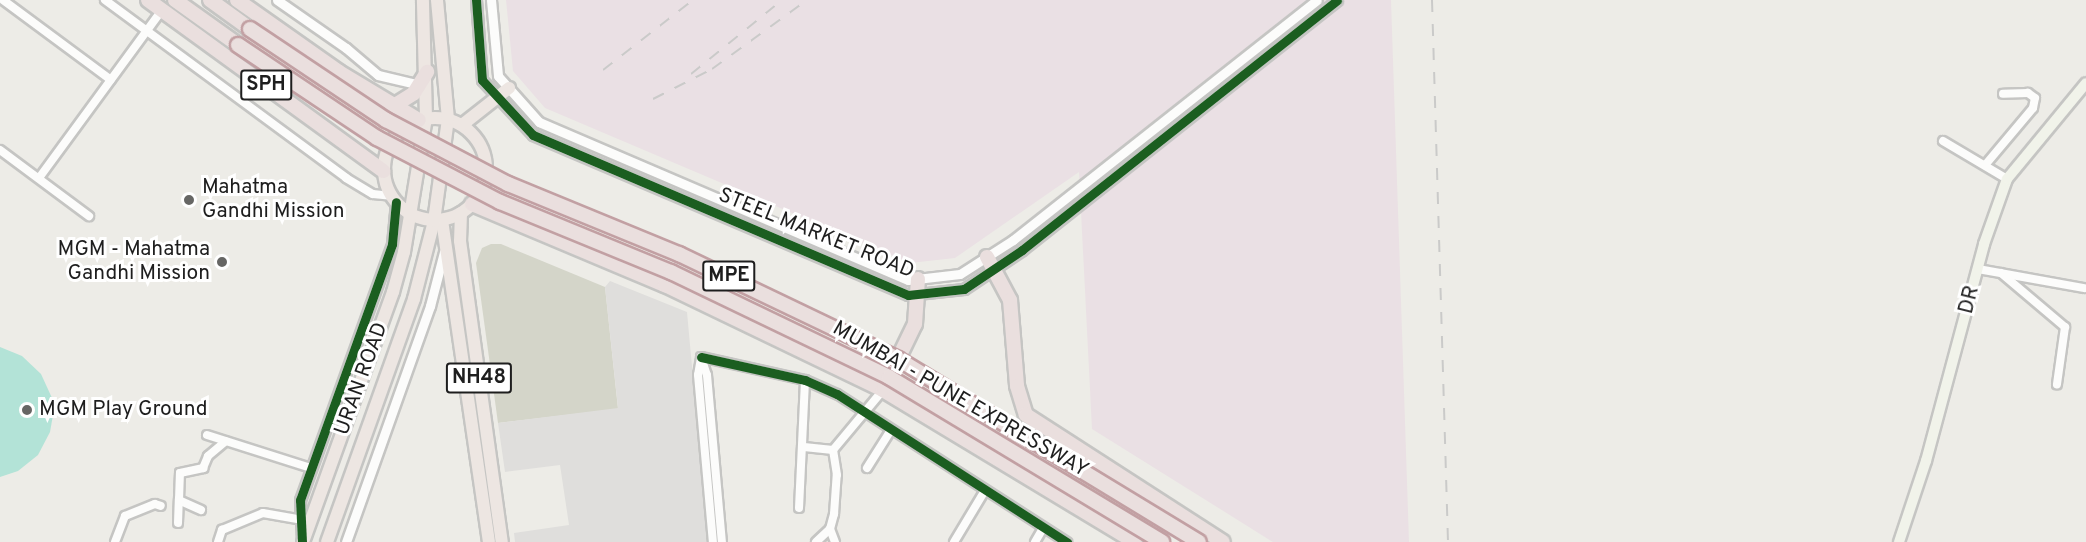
<!DOCTYPE html>
<html>
<head>
<meta charset="utf-8">
<style>
	body { margin:0 }
	#map { position:relative; width:2086px; height:542px; overflow:hidden; background:#edece7; font-family:Overpass,sans-serif }
	div>[style] { position:absolute }
	.industrial>* { inset:0; background:#eae0e4 }
	.construction>* { inset:0; background:#d4d5c9 }
	.pitch>* { inset:0; background:#b3e3d7 }
	.parking>* { inset:0; background:#dfdedc }
	.roads { filter:drop-shadow(2px 0 #c5c5c3) drop-shadow(-2px 0 #c5c5c3) drop-shadow(0 2px #c5c5c3) drop-shadow(0 -2px #c5c5c3) }
	.minor>* { height:8px; margin:-4px; padding:0 4px; transform-origin:4px; border-radius:4px; background:#fcfcfb }
	.tertiary>* { height:9px; margin:-4.5px; padding:0 4.5px; transform-origin:4.5px; border-radius:4.5px; background:#fcfcfb }
	.secondary>* { height:10px; margin:-5px; padding:0 5px; transform-origin:5px; border-radius:5px; background:#f1f3ea }
	.trunk>* { height:12px; margin:-6px; padding:0 6px; transform-origin:6px; border-radius:6px; background:#ede6e2 }
	.trunk>.ring { margin:-6px; padding:0; box-sizing:content-box; background:none; border:12px solid #ede6e2; border-radius:50% }
	.motorway>* { height:14px; margin:-7px; padding:0 7px; transform-origin:7px; border-radius:7px; background:#eadfde }
	.rail>* { height:2px; margin-top:-1px; transform-origin:0; background:repeating-linear-gradient(90deg,#cacac9 0 12px,transparent 0 24px) }
	.bridges { filter:drop-shadow(2px 0 #c2a0a3) drop-shadow(-2px 0 #c2a0a3) drop-shadow(0 2px #c2a0a3) drop-shadow(0 -2px #c2a0a3) }
	.motorway-bridge>* { height:14px; margin:-7px; padding:0 7px; transform-origin:7px; border-radius:7px; background:#eadfde }
	.cycleway>* { height:9px; margin:-4.5px; padding:0 4.5px; transform-origin:4.5px; border-radius:4.5px; background:#1b5e20 }
	.dots>* { width:16px; height:16px; translate:-50% -50%; box-sizing:border-box; border:3px solid #fff; border-radius:50% }
	span { translate:-50% -50%; white-space:nowrap; text-align:center; line-height:1.15; -webkit-text-stroke:6px #fff; paint-order:stroke }
	.shield-label span { padding:2px 4px; background:#fff; border:2px solid; border-radius:4px; -webkit-text-stroke-width:0 }
	.shield-label { font-size:20px; color:#1e1e1e; font-weight:700 }
	.poi-label { font-size:21px; color:#1e1e1e }
	.left { translate:0 -50%; text-align:left }
	.right { translate:-100% -50%; text-align:right }
	.street-label { font-size:21px; color:#1e1e1e }
</style>
</head>
<body>
<div id="map">
	<div class="industrial">
		<div style="clip-path:polygon(506px 0,1391px 0,1409px 542px,1273px 542px,1092px 429px,1079px 172px,955px 258px,910px 263px,545px 108px,513px 71px)"></div>
	</div>
	<div class="construction">
		<div style="clip-path:polygon(491px 244px,501px 244px,605px 287px,618px 409px,498px 423px,476px 263px,482px 248px)"></div>
	</div>
	<div class="pitch">
		<div style="clip-path:polygon(0 347px,22px 356px,41px 374px,52px 398px,53px 415px,50px 432px,38px 455px,18px 471px,0 477px)"></div>
	</div>
	<div class="parking">
		<div style="clip-path:polygon(610px 281px,687px 312px,708px 542px,515px 542px,514px 533px,569px 525px,560px 465px,505px 472px,498px 423px,618px 408px,605px 287px)"></div>
	</div>
	<div class="roads">
		<div class="minor">
			<div style="left:3px;top:0;width:134px;rotate:36.5deg"></div>
			<div style="left:105px;top:0;width:300px;rotate:36.4deg"></div>
			<div style="left:346px;top:178px;width:31px;rotate:31deg"></div>
			<div style="left:373px;top:194px;width:18px;rotate:6deg"></div>
			<div style="left:1943px;top:141px;width:74px;rotate:30.7deg"></div>
			<div style="left:0;top:150px;width:111px;rotate:36.6deg"></div>
			<div style="left:1986px;top:164px;width:73px;rotate:-50deg"></div>
			<div style="left:2033px;top:108px;width:10px;rotate:-79deg"></div>
			<div style="left:2035px;top:98px;width:9px;rotate:-144deg"></div>
			<div style="left:2028px;top:93px;width:25px;rotate:178deg"></div>
			<div style="left:39px;top:178px;width:208px;rotate:-53.8deg"></div>
			<div style="left:1978px;top:269px;width:108px;rotate:10.2deg"></div>
			<div style="left:2001px;top:273px;width:84px;rotate:40.2deg"></div>
			<div style="left:2065px;top:327px;width:58px;rotate:98deg"></div>
			<div style="left:701px;top:357px;width:107px;rotate:12.5deg"></div>
			<div style="left:805px;top:380px;width:35px;rotate:24deg"></div>
			<div style="left:837px;top:394px;width:274px;rotate:32.8deg"></div>
			<div style="left:701px;top:357px;width:19px;rotate:72deg"></div>
			<div style="left:707px;top:375px;width:168px;rotate:84.9deg"></div>
			<div style="left:701px;top:358px;width:17px;rotate:100deg"></div>
			<div style="left:698px;top:375px;width:168px;rotate:84.9deg"></div>
			<div style="left:207px;top:435px;width:109px;rotate:17.6deg"></div>
			<div style="left:804px;top:447px;width:29px;rotate:6deg"></div>
			<div style="left:833px;top:450px;width:78px;rotate:-50.2deg"></div>
			<div style="left:867px;top:468px;width:45px;rotate:-57.7deg"></div>
			<div style="left:799px;top:508px;width:128px;rotate:-87.3deg"></div>
			<div style="left:201px;top:510px;width:24px;rotate:-156deg"></div>
			<div style="left:179px;top:500px;width:27px;rotate:-88deg"></div>
			<div style="left:180px;top:473px;width:24px;rotate:-12deg"></div>
			<div style="left:203px;top:468px;width:13px;rotate:-67deg"></div>
			<div style="left:208px;top:456px;width:23px;rotate:-40deg"></div>
			<div style="left:178px;top:523px;width:24px;rotate:-88deg"></div>
			<div style="left:830px;top:529px;width:14px;rotate:69deg"></div>
			<div style="left:115px;top:542px;width:28px;rotate:-69deg"></div>
			<div style="left:125px;top:516px;width:32px;rotate:-22deg"></div>
			<div style="left:155px;top:504px;width:6px;rotate:18deg"></div>
			<div style="left:218px;top:542px;width:13px;rotate:-72deg"></div>
			<div style="left:222px;top:530px;width:44px;rotate:-22.5deg"></div>
			<div style="left:263px;top:513px;width:39px;rotate:10deg"></div>
			<div style="left:816px;top:542px;width:19px;rotate:-43deg"></div>
			<div style="left:830px;top:529px;width:16px;rotate:-75deg"></div>
			<div style="left:834px;top:514px;width:39px;rotate:-86deg"></div>
			<div style="left:837px;top:475px;width:25px;rotate:-99deg"></div>
			<div style="left:954px;top:542px;width:58px;rotate:-59deg"></div>
			<div style="left:1035px;top:542px;width:16px;rotate:-60deg"></div>
		</div>
		<div class="tertiary">
			<div style="left:277px;top:0;width:84px;rotate:34.8deg"></div>
			<div style="left:346px;top:48px;width:42px;rotate:40.2deg"></div>
			<div style="left:378px;top:75px;width:43px;rotate:13.4deg"></div>
			<div style="left:476px;top:0;width:80px;rotate:85.7deg"></div>
			<div style="left:482px;top:80px;width:75px;rotate:47.2deg"></div>
			<div style="left:533px;top:135px;width:408px;rotate:23.1deg"></div>
			<div style="left:908px;top:295px;width:56px;rotate:-6.1deg"></div>
			<div style="left:964px;top:289px;width:70px;rotate:-33.9deg"></div>
			<div style="left:1022px;top:250px;width:402px;rotate:-38.4deg"></div>
			<div style="left:491px;top:0;width:76px;rotate:84.7deg"></div>
			<div style="left:498px;top:76px;width:62px;rotate:48.3deg"></div>
			<div style="left:539px;top:122px;width:401px;rotate:23.2deg"></div>
			<div style="left:908px;top:280px;width:52px;rotate:-6.6deg"></div>
			<div style="left:960px;top:274px;width:63px;rotate:-32.7deg"></div>
			<div style="left:1013px;top:240px;width:387px;rotate:-38.3deg"></div>
			<div style="left:302px;top:540px;width:40px;rotate:-92.9deg"></div>
			<div style="left:300px;top:500px;width:272px;rotate:-70.2deg"></div>
			<div style="left:392px;top:244px;width:42px;rotate:-84.6deg"></div>
			<div style="left:346px;top:542px;width:251px;rotate:-70.4deg"></div>
			<div style="left:430px;top:306px;width:56px;rotate:-75.5deg"></div>
		</div>
		<div class="secondary">
			<div style="left:1899px;top:542px;width:85px;rotate:-71.6deg"></div>
			<div style="left:1926px;top:461px;width:225px;rotate:-75deg"></div>
			<div style="left:1984px;top:244px;width:69px;rotate:-70.5deg"></div>
			<div style="left:2007px;top:179px;width:124px;rotate:-50.5deg"></div>
		</div>
		<div class="trunk">
			<div class="ring" style="left:384px;top:118px;width:90px;height:90px"></div>
			<div style="left:462px;top:125px;width:60px;rotate:-38.2deg"></div>
			<div style="left:461px;top:213px;width:28px;rotate:92deg"></div>
			<div style="left:460px;top:241px;width:304px;rotate:82.1deg"></div>
			<div style="left:442px;top:220px;width:325px;rotate:81.7deg"></div>
			<div style="left:303px;top:542px;width:266px;rotate:-70.2deg"></div>
			<div style="left:393px;top:292px;width:41px;rotate:-74.6deg"></div>
			<div style="left:404px;top:252px;width:136px;rotate:-80.7deg"></div>
			<div style="left:426px;top:118px;width:118px;rotate:-91.5deg"></div>
			<div style="left:327px;top:542px;width:258px;rotate:-70.3deg"></div>
			<div style="left:414px;top:299px;width:81px;rotate:-75.6deg"></div>
			<div style="left:434px;top:221px;width:103px;rotate:-82.2deg"></div>
			<div style="left:448px;top:119px;width:120px;rotate:-95.3deg"></div>
		</div>
		<div class="motorway">
			<div style="left:148px;top:0;width:291px;rotate:36deg"></div>
			<div style="left:175px;top:0;width:77px;rotate:35.5deg"></div>
			<div style="left:210px;top:0;width:49px;rotate:35.9deg"></div>
			<div style="left:237px;top:0;width:125px;rotate:35.2deg"></div>
			<div style="left:339px;top:72px;width:93px;rotate:31deg"></div>
			<div style="left:392px;top:107px;width:26px;rotate:-32deg"></div>
			<div style="left:414px;top:93px;width:25px;rotate:-58deg"></div>
			<div style="left:472px;top:204px;width:209px;rotate:22.8deg"></div>
			<div style="left:665px;top:285px;width:242px;rotate:25.7deg"></div>
			<div style="left:883px;top:390px;width:294px;rotate:31.1deg"></div>
			<div style="left:987px;top:257px;width:49px;rotate:61.9deg"></div>
			<div style="left:1010px;top:300px;width:86px;rotate:85.3deg"></div>
			<div style="left:1017px;top:386px;width:30px;rotate:73deg"></div>
			<div style="left:1026px;top:415px;width:234px;rotate:32.8deg"></div>
			<div style="left:884px;top:388px;width:71px;rotate:-64.2deg"></div>
			<div style="left:915px;top:324px;width:45px;rotate:-86.2deg"></div>
		</div>
	</div>
	<div class="rail">
		<div style="left:1432px;top:0;width:542px;rotate:88.31deg"></div>
		<div style="left:603px;top:70px;width:114px;rotate:-37.9deg"></div>
		<div style="left:691px;top:74px;width:117px;rotate:-39.1deg"></div>
		<div style="left:653px;top:99px;width:66px;rotate:-27deg"></div>
		<div style="left:712px;top:69px;width:117px;rotate:-36deg"></div>
	</div>
	<div class="bridges">
		<div class="motorway-bridge">
			<div style="left:250px;top:29px;width:164px;rotate:33.8deg"></div>
			<div style="left:386px;top:120px;width:138px;rotate:27.7deg"></div>
			<div style="left:508px;top:184px;width:185px;rotate:22.3deg"></div>
			<div style="left:679px;top:254px;width:243px;rotate:25.6deg"></div>
			<div style="left:898px;top:359px;width:352px;rotate:31.3deg"></div>
			<div style="left:238px;top:45px;width:167px;rotate:33.8deg"></div>
			<div style="left:377px;top:138px;width:139px;rotate:27.5deg"></div>
			<div style="left:500px;top:202px;width:185px;rotate:22.3deg"></div>
			<div style="left:671px;top:272px;width:242px;rotate:25.7deg"></div>
			<div style="left:889px;top:377px;width:319px;rotate:31.1deg"></div>
		</div>
	</div>
	<div class="cycleway">
		<div style="left:476px;top:0;width:80px;rotate:85.7deg"></div>
		<div style="left:482px;top:80px;width:75px;rotate:47.2deg"></div>
		<div style="left:533px;top:135px;width:408px;rotate:23.1deg"></div>
		<div style="left:908px;top:295px;width:56px;rotate:-6.1deg"></div>
		<div style="left:964px;top:289px;width:70px;rotate:-33.9deg"></div>
		<div style="left:1022px;top:250px;width:402px;rotate:-38.4deg"></div>
		<div style="left:701px;top:357px;width:107px;rotate:12.5deg"></div>
		<div style="left:805px;top:380px;width:35px;rotate:24deg"></div>
		<div style="left:837px;top:394px;width:274px;rotate:32.8deg"></div>
		<div style="left:302px;top:542px;width:42px;rotate:-92.7deg"></div>
		<div style="left:300px;top:500px;width:272px;rotate:-70.2deg"></div>
		<div style="left:392px;top:244px;width:42px;rotate:-84.6deg"></div>
	</div>
	<div class="dots">
		<div style="left:189px;top:200px;background:#666664"></div>
		<div style="left:222px;top:262px;background:#666664"></div>
		<div style="left:27px;top:410px;background:#666664"></div>
	</div>
	<div class="shield-label">
		<span style="left:266px;top:85px">SPH</span>
		<span style="left:729px;top:276px">MPE</span>
		<span style="left:479px;top:378px">NH48</span>
	</div>
	<div class="poi-label">
		<span class="left" style="left:202px;top:200px">Mahatma<br>Gandhi Mission</span>
		<span class="right" style="left:210px;top:262px">MGM - Mahatma<br>Gandhi Mission</span>
		<span class="left" style="left:39px;top:410px">MGM Play Ground</span>
	</div>
	<div class="street-label">
		<span style="left:816px;top:234px;rotate:22deg">STEEL MARKET ROAD</span>
		<span style="left:1970px;top:300px;rotate:-76deg">DR</span>
		<span style="left:362px;top:379px;rotate:-70deg">URAN ROAD</span>
		<span style="left:960px;top:400px;rotate:30deg">MUMBAI - PUNE EXPRESSWAY</span>
	</div>
</div>
</body>
</html>
